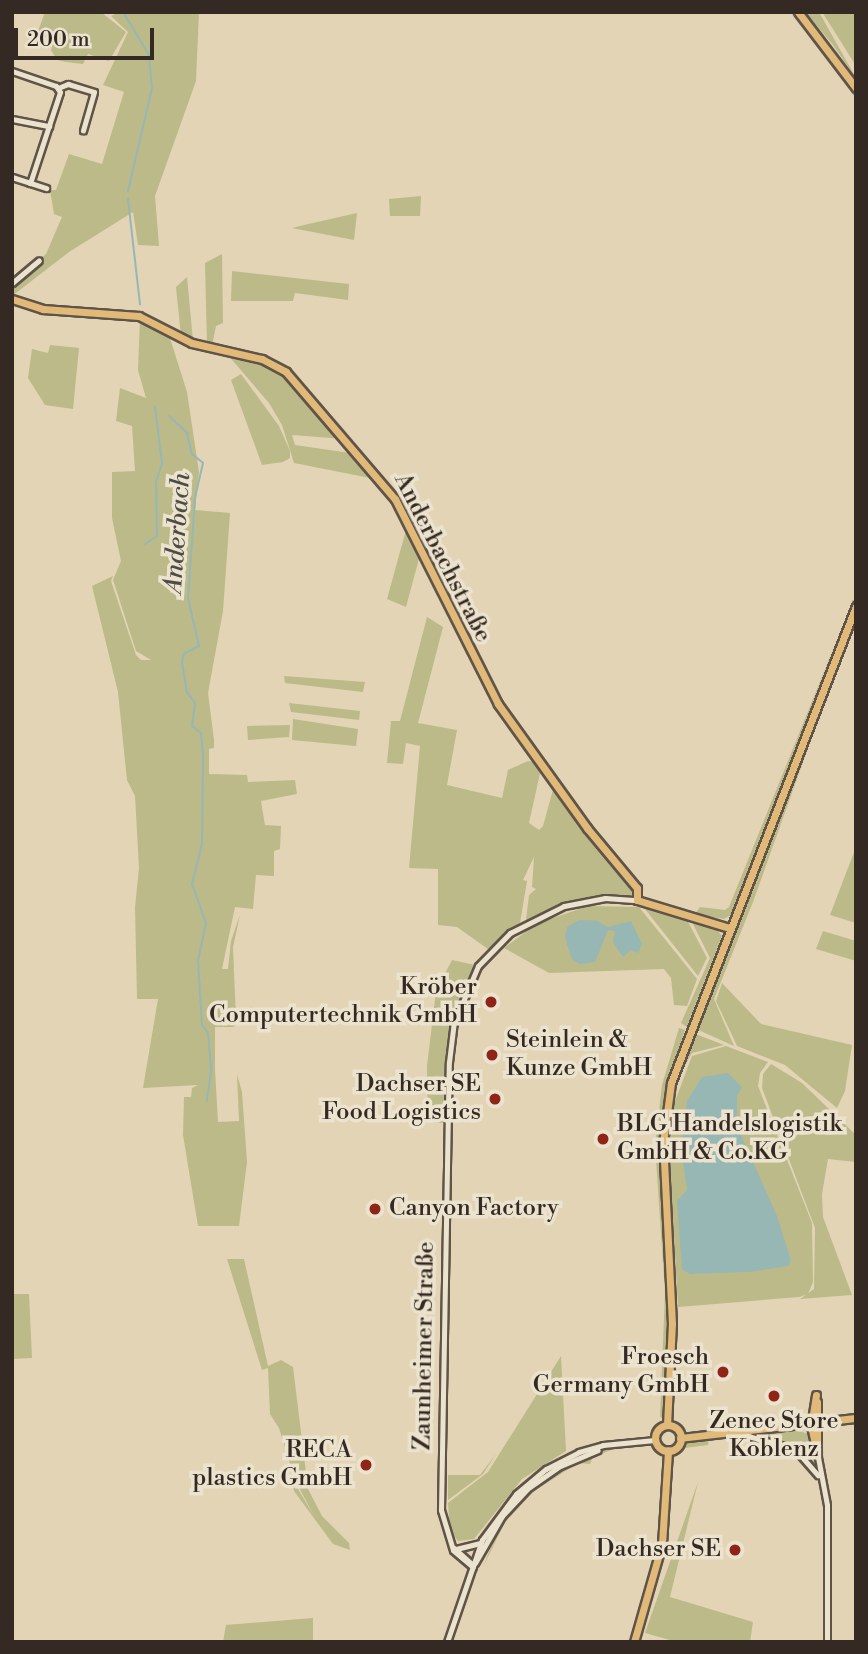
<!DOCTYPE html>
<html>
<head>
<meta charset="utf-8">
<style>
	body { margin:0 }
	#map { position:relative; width:868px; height:1654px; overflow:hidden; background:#e2d4b5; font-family:"Libre Bodoni",serif }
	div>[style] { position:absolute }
	.green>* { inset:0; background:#bcba88 }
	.water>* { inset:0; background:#96b7b4 }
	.stream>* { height:2px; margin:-1px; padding:0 1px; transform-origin:1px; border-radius:1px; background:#96b7b4 }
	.roads { filter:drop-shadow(2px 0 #605448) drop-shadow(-2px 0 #605448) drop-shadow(0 2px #605448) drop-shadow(0 -2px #605448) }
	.minor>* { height:5px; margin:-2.5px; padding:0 2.5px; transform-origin:2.5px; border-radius:2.5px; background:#ece3cf }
	.major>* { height:7px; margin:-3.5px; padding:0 3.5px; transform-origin:3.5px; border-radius:3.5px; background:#e1ba7a }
	.major>.ring { margin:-3.5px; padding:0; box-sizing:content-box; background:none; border:7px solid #e1ba7a; border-radius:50% }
	.dots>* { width:19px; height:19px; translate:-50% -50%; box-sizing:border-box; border:4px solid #ece3cf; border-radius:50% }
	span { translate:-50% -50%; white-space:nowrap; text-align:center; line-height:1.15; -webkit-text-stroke:7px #ece3cf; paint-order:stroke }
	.street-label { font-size:24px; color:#352923 }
	.poi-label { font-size:24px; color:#352923 }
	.right { translate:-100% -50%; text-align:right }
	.left { translate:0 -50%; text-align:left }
	.water-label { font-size:26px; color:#4d4c47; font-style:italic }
	.frame { position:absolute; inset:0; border:14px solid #352923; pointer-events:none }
	.scale { position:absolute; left:14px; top:28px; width:140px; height:32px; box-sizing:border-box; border:4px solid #352923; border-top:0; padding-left:9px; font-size:21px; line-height:24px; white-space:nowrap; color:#352923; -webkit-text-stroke:5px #ece3cf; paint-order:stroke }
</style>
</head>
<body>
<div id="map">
	<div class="green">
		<div style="clip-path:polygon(45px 12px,101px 12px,126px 32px,109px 61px,88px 54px,83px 64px,66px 62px,57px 60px,51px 50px,54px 40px,37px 34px)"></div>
		<div style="clip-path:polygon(119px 12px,199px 12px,196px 81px,155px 196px,159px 246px,138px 245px,133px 212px,69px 252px,12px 296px,12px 285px,46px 254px,62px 217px,54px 214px,50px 190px,56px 190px,69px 154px,102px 164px,124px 92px,103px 85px,128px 32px,111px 16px)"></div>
		<div style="clip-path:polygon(805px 12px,819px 12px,856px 78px,833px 45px)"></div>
		<div style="clip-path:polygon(822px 12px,856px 12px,856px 66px,836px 34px)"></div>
		<div style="clip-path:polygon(421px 196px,420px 216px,390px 216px,389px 199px)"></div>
		<div style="clip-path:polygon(357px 213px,354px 240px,292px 228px,304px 225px)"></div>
		<div style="clip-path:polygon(222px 254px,223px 323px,216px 326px,212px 346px,207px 345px,205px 263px)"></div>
		<div style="clip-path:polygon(232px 271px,349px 284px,348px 300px,295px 293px,293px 301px,231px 301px)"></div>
		<div style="clip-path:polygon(187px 277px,193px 341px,181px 336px,176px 287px)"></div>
		<div style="clip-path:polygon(140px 318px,169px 335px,187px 392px,199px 472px,195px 510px,230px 513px,223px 611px,208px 693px,214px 740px,214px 748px,209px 749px,209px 774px,247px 775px,248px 782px,295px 780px,297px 794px,261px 801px,265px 825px,281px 826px,280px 849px,274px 851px,274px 876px,256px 875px,253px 909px,235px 907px,222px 969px,228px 969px,231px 941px,240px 915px,233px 947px,236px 1020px,234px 1027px,215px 1027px,215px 1070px,218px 1122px,239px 1121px,237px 1074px,242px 1092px,247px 1162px,239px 1226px,198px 1226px,183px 1135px,184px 1097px,191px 1097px,192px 1088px,198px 1085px,143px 1088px,158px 999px,137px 999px,135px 907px,139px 868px,135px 796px,127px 780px,118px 692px,92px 586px,113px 576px,111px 581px,136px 655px,141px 660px,151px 660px,136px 651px,113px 580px,121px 561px,112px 518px,112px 472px,135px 471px,132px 426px,116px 421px,120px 388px,146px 398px,138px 370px)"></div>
		<div style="clip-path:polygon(50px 345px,79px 348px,73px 409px,45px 405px,28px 378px,32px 349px,48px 353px)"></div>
		<div style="clip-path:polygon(227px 354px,261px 361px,282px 371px,344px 439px,292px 435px,295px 445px,357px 454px,391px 496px,420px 555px,406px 607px,387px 599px,406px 530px,386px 494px,375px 479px,294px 463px,282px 425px,269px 403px)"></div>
		<div style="clip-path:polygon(241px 374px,279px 426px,290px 451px,290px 458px,283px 462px,262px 465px,231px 380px)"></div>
		<div style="clip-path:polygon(427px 617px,443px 627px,418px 723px,457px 730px,447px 785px,502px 798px,508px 770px,528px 761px,536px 762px,541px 769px,529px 823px,539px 830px,543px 826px,554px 786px,633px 887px,633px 896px,575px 900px,526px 920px,529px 895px,536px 889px,532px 887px,534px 857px,523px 880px,527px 881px,520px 923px,488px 949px,457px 927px,438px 925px,438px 869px,409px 868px,420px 746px,406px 743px,403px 764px,387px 763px,391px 721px,400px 721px)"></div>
		<div style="clip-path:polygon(838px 637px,731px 915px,724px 919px,695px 914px,700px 907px,725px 910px,729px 907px)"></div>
		<div style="clip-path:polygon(846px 642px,753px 902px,714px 999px,734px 1046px,694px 1028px)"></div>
		<div style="clip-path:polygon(284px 676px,365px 682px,363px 692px,285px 683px)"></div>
		<div style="clip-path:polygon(289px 703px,360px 711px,359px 720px,291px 712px)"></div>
		<div style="clip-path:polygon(293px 719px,358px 729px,356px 746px,292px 740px)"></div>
		<div style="clip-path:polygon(290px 725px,289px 737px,248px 740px,247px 726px)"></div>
		<div style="clip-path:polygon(856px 847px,856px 923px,830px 915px)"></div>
		<div style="clip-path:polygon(641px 904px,686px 918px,707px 958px,698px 976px)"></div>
		<div style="clip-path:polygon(588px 906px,639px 907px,697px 979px,687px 1006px,674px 1005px,671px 978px,664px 969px,549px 973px,504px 948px,536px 924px)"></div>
		<div style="clip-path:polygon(691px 920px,714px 926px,722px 936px,687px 1027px,681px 1023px,710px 958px)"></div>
		<div style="clip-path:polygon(823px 931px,856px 941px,856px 961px,816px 949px)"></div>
		<div style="clip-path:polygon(452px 960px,475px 965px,450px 1026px,445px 1123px,428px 1122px,427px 1066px,436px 991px)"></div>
		<div style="clip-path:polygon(722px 983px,761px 1024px,852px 1045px,845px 1091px,837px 1108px,785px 1065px,737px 1046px,716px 1001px)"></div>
		<div style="clip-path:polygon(679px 1028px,685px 1030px,669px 1078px,660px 1142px,669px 1330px,663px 1418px,660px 1417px,665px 1293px,655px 1145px,662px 1085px)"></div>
		<div style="clip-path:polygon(693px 1033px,724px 1045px,692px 1053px,680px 1074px,670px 1118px,668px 1156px,677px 1332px,673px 1418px,666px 1131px,674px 1081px)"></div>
		<div style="clip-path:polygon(726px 1046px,768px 1062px,760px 1073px,758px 1086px,812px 1223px,813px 1282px,808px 1294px,799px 1297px,678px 1307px,669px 1148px,674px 1104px,692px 1056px)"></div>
		<div style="clip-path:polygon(771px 1064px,802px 1083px,856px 1135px,856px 1162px,828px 1159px,822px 1194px,823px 1217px,852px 1295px,800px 1299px,814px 1289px,815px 1228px,762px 1088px,763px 1074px)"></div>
		<div style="clip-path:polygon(227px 1259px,244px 1259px,268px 1366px,281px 1360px,293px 1367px,308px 1489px,322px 1516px,349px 1543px,350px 1550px,333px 1544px,294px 1491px,292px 1479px,314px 1516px,295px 1480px,279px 1428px,270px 1414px,268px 1368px,262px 1370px)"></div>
		<div style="clip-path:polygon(12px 1294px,29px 1294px,32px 1358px,12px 1359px)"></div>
		<div style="clip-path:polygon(561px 1356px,566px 1451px,522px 1479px,474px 1539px,458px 1541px,450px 1531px,448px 1503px,488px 1472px)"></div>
		<div style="clip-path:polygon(800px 1431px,808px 1434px,816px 1467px,800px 1449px,760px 1434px)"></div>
		<div style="clip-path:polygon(709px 1438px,708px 1445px,684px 1448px,674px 1458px,666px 1554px,638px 1637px,661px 1561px,672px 1456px,683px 1442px)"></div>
		<div style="clip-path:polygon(614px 1446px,619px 1447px,593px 1457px,590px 1464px,578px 1463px,534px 1491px,505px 1522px,483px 1567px,502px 1520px,532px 1487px,555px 1471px)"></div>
		<div style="clip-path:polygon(496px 1454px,483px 1474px,448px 1500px,448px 1475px,480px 1475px)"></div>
		<div style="clip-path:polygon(698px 1482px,670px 1597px,753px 1622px,750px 1642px,677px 1642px,645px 1633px)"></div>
		<div style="clip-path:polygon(313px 1618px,313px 1642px,223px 1642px,226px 1625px)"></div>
	</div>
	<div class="water">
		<div style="clip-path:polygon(579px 920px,597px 921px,608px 927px,631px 921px,642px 944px,638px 953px,631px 950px,623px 957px,613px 942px,615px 931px,608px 930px,595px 962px,579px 964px,572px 959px,565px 938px,567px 927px)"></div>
		<div style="clip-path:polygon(728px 1073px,742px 1087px,737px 1096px,737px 1126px,777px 1216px,791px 1261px,788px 1266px,749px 1272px,690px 1274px,682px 1269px,677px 1201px,687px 1190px,681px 1148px,687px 1101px,702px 1077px)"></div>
	</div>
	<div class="stream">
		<div style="left:123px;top:12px;width:50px;rotate:58.8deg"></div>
		<div style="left:149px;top:55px;width:33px;rotate:85deg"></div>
		<div style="left:152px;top:88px;width:106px;rotate:103.1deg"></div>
		<div style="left:128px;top:199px;width:106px;rotate:83.5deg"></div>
		<div style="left:169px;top:416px;width:25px;rotate:43deg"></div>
		<div style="left:187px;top:433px;width:22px;rotate:77deg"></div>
		<div style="left:192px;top:454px;width:14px;rotate:39deg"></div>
		<div style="left:203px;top:463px;width:37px;rotate:103deg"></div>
		<div style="left:195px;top:499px;width:99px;rotate:94deg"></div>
		<div style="left:188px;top:598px;width:49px;rotate:77.1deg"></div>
		<div style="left:199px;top:646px;width:17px;rotate:152deg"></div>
		<div style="left:184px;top:654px;width:8px;rotate:104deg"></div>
		<div style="left:182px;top:662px;width:30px;rotate:81deg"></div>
		<div style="left:187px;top:692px;width:14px;rotate:54deg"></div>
		<div style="left:195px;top:703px;width:23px;rotate:97deg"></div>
		<div style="left:192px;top:726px;width:11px;rotate:38deg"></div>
		<div style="left:201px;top:733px;width:22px;rotate:85deg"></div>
		<div style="left:203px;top:755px;width:89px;rotate:90.6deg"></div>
		<div style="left:202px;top:844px;width:41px;rotate:104deg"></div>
		<div style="left:192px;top:884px;width:41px;rotate:70.3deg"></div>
		<div style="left:206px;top:923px;width:39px;rotate:102deg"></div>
		<div style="left:198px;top:961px;width:64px;rotate:86.4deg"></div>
		<div style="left:202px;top:1025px;width:10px;rotate:53deg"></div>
		<div style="left:208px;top:1033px;width:38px;rotate:85deg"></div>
		<div style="left:211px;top:1071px;width:30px;rotate:98deg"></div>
		<div style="left:145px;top:544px;width:14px;rotate:-34deg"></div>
		<div style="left:157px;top:536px;width:54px;rotate:-91.1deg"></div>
		<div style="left:156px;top:482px;width:20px;rotate:-72deg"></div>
		<div style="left:162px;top:463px;width:57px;rotate:-97deg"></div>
	</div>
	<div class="roads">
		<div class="minor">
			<div style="left:12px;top:71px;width:46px;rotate:18.8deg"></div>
			<div style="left:56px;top:86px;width:7px;rotate:56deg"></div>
			<div style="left:60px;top:92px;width:96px;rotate:108.2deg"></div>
			<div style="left:58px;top:88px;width:11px;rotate:-22deg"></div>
			<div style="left:68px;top:84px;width:27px;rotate:17deg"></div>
			<div style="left:94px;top:92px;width:40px;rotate:106deg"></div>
			<div style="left:12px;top:119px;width:38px;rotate:11deg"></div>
			<div style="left:12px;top:177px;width:36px;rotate:18deg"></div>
			<div style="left:12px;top:283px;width:35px;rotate:-40deg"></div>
			<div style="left:737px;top:1433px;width:60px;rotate:15.4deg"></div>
			<div style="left:795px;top:1449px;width:35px;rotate:49deg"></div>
			<div style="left:817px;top:1452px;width:54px;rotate:79.3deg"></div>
			<div style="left:827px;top:1505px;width:137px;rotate:90deg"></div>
			<div style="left:454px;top:1548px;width:24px;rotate:42deg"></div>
			<div style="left:456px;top:1549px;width:25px;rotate:-14deg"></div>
			<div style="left:475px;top:1563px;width:54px;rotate:-60.1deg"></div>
			<div style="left:502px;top:1516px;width:37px;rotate:-47deg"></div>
			<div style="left:527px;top:1489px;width:38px;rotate:-35deg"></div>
			<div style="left:558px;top:1467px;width:43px;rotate:-23deg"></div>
			<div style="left:473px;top:1567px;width:26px;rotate:-140deg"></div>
			<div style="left:453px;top:1550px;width:42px;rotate:-106.7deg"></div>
			<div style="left:441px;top:1510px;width:448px;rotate:-89deg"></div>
			<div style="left:449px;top:1062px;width:39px;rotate:-83deg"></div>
			<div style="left:454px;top:1023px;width:62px;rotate:-67.2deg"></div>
			<div style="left:478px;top:966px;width:46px;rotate:-45.9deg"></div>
			<div style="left:510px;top:933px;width:60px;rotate:-26.6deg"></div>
			<div style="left:564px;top:906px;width:42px;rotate:-11deg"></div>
			<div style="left:605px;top:898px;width:32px;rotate:4deg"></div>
			<div style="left:447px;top:1642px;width:108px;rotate:-71.1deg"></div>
			<div style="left:482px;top:1540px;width:57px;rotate:-53.5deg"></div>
			<div style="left:516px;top:1494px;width:39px;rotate:-40deg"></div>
			<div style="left:546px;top:1469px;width:37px;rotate:-27deg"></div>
			<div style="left:579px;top:1452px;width:25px;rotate:-16deg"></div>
			<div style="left:603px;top:1445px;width:52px;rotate:-5.5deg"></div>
		</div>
		<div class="major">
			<div style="left:798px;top:12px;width:96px;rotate:52.7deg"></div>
			<div style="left:12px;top:299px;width:33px;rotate:18deg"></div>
			<div style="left:43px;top:309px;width:96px;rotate:4.2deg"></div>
			<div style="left:139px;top:316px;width:59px;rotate:27deg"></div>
			<div style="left:192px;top:343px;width:72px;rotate:12.9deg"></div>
			<div style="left:262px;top:359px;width:27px;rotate:28deg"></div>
			<div style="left:286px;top:372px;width:167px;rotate:49.4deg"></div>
			<div style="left:395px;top:499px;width:229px;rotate:63.3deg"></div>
			<div style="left:498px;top:704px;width:153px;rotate:54.3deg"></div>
			<div style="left:587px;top:828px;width:78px;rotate:50.2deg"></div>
			<div style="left:637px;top:888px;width:12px;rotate:90deg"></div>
			<div style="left:637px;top:900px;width:97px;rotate:16.8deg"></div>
			<div style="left:816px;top:1395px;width:31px;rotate:99deg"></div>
			<div style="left:811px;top:1426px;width:27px;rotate:77deg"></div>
			<div style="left:817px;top:1402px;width:48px;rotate:90deg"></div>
			<div style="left:667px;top:1425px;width:101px;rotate:-87.2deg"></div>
			<div style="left:672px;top:1324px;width:181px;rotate:-92.8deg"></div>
			<div style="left:663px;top:1143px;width:61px;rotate:-82.4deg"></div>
			<div style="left:671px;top:1083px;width:512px;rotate:-68.8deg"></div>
			<div class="ring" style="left:655px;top:1425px;width:19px;height:19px"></div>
			<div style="left:680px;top:1438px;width:177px;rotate:-6.5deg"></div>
			<div style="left:634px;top:1642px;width:102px;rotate:-74.1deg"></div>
			<div style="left:662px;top:1544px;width:94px;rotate:-86.3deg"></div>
		</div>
	</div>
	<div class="dots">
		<div style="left:491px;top:1002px;background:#8f2418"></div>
		<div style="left:492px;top:1055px;background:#8f2418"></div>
		<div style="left:495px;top:1099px;background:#8f2418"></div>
		<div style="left:603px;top:1139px;background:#8f2418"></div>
		<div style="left:375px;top:1209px;background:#8f2418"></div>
		<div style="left:723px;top:1372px;background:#8f2418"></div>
		<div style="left:774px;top:1396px;background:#8f2418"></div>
		<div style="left:366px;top:1465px;background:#8f2418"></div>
		<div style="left:735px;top:1550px;background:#8f2418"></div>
	</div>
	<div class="street-label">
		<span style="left:442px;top:558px;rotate:63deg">Anderbachstraße</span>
		<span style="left:425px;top:1346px;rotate:-89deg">Zaunheimer Straße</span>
	</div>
	<div class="poi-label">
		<span class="right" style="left:477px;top:1002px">Kröber<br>Computertechnik GmbH</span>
		<span class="left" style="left:506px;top:1055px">Steinlein &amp;<br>Kunze GmbH</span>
		<span class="right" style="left:481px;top:1099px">Dachser SE<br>Food Logistics</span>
		<span class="left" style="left:617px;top:1139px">BLG Handelslogistik<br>GmbH &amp; Co.KG</span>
		<span class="left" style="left:389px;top:1209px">Canyon Factory</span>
		<span class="right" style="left:709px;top:1372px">Froesch<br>Germany GmbH</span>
		<span style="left:774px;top:1436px">Zenec Store<br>Koblenz</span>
		<span class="right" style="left:352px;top:1465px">RECA<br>plastics GmbH</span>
		<span class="right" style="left:721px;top:1550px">Dachser SE</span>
	</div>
	<div class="water-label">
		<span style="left:178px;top:533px;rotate:-86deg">Anderbach</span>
	</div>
	<div class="frame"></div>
	<div class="scale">200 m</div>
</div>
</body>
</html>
